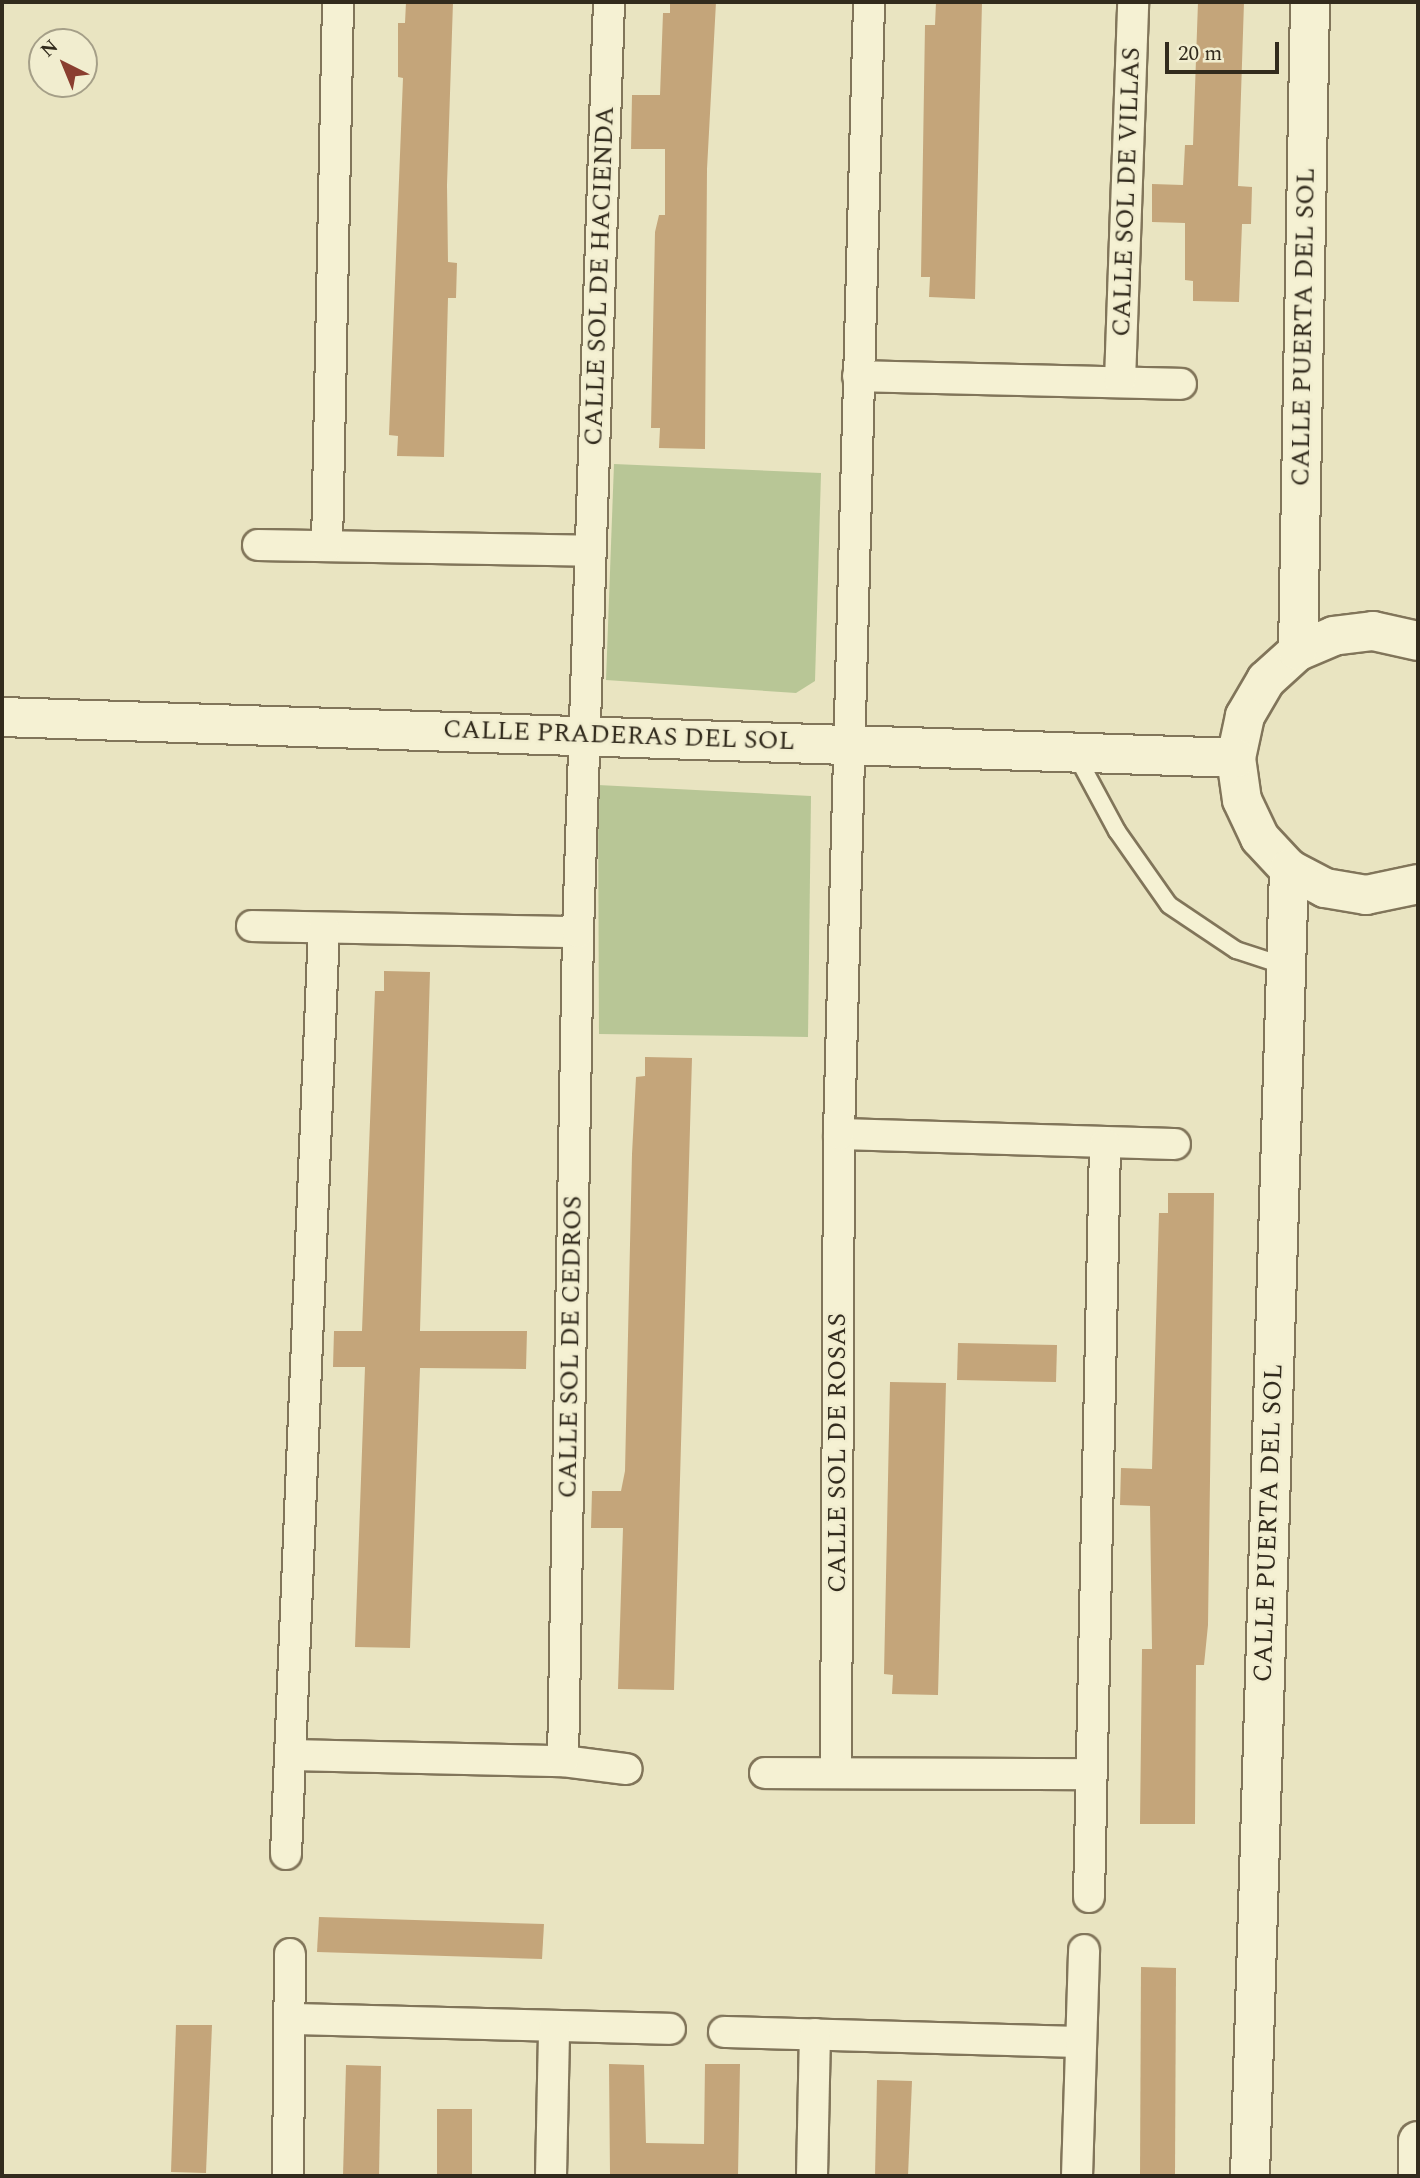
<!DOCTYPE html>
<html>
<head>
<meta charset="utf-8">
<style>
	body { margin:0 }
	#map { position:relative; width:1420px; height:2178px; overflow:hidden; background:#e9e4c1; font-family:Spectral,serif }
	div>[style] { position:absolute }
	.green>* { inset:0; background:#b8c696 }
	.building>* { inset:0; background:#c4a57a }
	.roads { filter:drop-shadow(2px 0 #81755a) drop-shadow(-2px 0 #81755a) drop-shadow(0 2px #81755a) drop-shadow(0 -2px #81755a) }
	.service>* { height:16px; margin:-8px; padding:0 8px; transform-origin:8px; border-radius:8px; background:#f5f1d3 }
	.minor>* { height:30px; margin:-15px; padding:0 15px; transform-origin:15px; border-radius:15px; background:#f5f1d3 }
	.tertiary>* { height:38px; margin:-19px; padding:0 19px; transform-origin:19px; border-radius:19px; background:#f5f1d3 }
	span { translate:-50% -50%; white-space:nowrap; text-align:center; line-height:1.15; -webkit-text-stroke:5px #f1edcf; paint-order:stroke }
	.street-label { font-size:26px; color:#322b1d }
	.frame { position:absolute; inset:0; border:4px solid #322b1d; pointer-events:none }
	.north { position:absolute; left:28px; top:28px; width:70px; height:70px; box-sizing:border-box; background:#f1edcf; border:2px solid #a59f88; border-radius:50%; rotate:317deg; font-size:19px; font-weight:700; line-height:28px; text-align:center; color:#322b1d }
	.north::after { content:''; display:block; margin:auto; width:24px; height:32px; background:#8a3e2f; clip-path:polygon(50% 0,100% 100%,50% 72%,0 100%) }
	.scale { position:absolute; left:1165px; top:42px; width:114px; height:32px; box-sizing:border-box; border:4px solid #322b1d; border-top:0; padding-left:9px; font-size:21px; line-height:24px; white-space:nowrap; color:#322b1d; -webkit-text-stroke:5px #f1edcf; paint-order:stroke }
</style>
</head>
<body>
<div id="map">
	<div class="green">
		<div style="clip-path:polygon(614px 464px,821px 473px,815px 681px,796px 693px,606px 680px)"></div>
		<div style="clip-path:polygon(598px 785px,811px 796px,808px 1037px,599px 1034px)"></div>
	</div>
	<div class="building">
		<div style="clip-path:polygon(406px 2px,453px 2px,447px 185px,448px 262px,457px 263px,456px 298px,448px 298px,444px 457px,397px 456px,398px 436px,389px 435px,403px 78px,398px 77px,398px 23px,405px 23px)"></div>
		<div style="clip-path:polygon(670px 2px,716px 2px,707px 169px,705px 449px,659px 448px,660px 428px,651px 428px,655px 232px,659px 215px,665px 215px,665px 149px,631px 149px,632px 95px,660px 95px,663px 13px,670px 13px)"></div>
		<div style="clip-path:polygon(936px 2px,982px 2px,975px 299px,929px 297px,930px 277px,921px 277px,925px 25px,935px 25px)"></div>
		<div style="clip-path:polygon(1198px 2px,1244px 2px,1238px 186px,1252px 187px,1251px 224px,1242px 224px,1239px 302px,1193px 301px,1193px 281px,1185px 280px,1185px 223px,1152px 222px,1152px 184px,1183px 185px,1185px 145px,1193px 145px)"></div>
		<div style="clip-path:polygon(384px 971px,430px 972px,420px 1331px,527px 1331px,526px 1369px,420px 1368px,410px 1648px,355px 1647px,365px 1367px,333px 1367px,334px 1331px,362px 1331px,375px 991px,384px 991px)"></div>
		<div style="clip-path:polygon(645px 1057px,692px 1058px,674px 1690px,618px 1689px,623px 1528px,591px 1528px,592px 1491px,621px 1491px,625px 1471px,632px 1154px,636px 1077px,645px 1076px)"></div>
		<div style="clip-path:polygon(1168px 1193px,1214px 1193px,1208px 1625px,1204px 1665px,1196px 1665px,1195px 1824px,1140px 1824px,1142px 1649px,1152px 1649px,1150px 1506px,1120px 1505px,1121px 1468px,1152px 1469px,1159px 1213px,1168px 1213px)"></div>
		<div style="clip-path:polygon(958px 1343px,1057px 1345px,1056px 1382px,957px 1380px)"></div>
		<div style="clip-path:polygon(890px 1382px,946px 1383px,938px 1695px,892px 1694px,893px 1675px,884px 1674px)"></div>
		<div style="clip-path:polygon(319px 1917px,544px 1924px,542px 1959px,317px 1952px)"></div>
		<div style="clip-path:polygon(1141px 1967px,1176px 1968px,1175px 2176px,1140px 2176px)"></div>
		<div style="clip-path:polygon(176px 2025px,212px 2025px,206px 2173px,171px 2172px)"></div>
		<div style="clip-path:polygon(609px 2064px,644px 2065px,646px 2143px,704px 2144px,705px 2064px,740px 2064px,738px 2176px,610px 2176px)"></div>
		<div style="clip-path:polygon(346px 2065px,381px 2066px,379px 2176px,343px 2176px)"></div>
		<div style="clip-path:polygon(877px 2080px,912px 2081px,908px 2176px,875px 2176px)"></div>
		<div style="clip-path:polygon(437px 2109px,472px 2109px,472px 2176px,437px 2176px)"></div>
	</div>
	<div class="roads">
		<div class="service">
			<div style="left:1075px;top:753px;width:89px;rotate:61.7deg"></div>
			<div style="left:1117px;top:831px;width:90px;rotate:54.9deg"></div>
			<div style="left:1169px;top:905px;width:81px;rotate:33.9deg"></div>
			<div style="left:1236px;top:950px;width:52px;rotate:18.1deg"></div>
		</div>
		<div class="minor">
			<div style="left:858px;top:376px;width:323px;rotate:1.4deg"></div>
			<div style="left:1120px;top:381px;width:379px;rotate:-88deg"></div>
			<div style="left:258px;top:545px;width:333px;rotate:1deg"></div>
			<div style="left:327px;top:546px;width:544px;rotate:-88.84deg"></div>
			<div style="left:252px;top:926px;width:326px;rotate:1.1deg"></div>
			<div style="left:839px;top:1134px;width:336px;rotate:1.7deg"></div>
			<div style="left:291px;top:1755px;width:272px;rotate:1.3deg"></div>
			<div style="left:563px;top:1761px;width:64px;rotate:7.2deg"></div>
			<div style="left:563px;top:1761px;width:829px;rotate:-88.96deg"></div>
			<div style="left:578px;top:932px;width:931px;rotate:-88.09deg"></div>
			<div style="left:836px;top:1772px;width:638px;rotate:-89.73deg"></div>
			<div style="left:839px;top:1134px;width:1132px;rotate:-88.48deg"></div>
			<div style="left:765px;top:1773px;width:327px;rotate:0.2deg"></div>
			<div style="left:286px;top:1854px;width:927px;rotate:-87.65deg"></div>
			<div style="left:1089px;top:1897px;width:753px;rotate:-88.78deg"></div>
			<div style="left:291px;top:2019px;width:379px;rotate:1.5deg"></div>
			<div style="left:724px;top:2032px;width:357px;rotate:1.6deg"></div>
			<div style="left:288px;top:2176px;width:222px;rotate:-89.5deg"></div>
			<div style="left:551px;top:2176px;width:149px;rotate:-88.8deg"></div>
			<div style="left:812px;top:2176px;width:142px;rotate:-88.8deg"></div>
			<div style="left:1077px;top:2176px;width:226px;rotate:-88.2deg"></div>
		</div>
		<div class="tertiary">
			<div style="left:1418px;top:641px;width:46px;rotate:-167.5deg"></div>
			<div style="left:1373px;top:631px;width:39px;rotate:173deg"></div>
			<div style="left:1334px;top:636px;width:39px;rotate:157deg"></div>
			<div style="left:1298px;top:651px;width:43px;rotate:137.8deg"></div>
			<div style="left:1266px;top:680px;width:42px;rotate:120.3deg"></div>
			<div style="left:1245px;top:716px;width:43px;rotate:102.1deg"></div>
			<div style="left:1236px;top:758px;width:42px;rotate:81.9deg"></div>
			<div style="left:1242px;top:800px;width:42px;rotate:64.7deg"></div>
			<div style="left:1260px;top:838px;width:42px;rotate:46.9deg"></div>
			<div style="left:1289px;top:869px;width:41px;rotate:27.8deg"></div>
			<div style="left:1325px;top:888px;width:42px;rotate:9.7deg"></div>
			<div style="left:1366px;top:895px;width:53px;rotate:-11.9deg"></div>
			<div style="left:1298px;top:651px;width:649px;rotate:-88.94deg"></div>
			<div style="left:2px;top:717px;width:1235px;rotate:1.9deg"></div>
			<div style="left:1250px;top:2176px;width:1308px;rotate:-88.29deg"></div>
			<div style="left:1418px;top:2176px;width:35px;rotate:-90deg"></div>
		</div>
	</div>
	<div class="street-label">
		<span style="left:1127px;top:192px;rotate:-88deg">CALLE SOL DE VILLAS</span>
		<span style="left:600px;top:276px;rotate:-88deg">CALLE SOL DE HACIENDA</span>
		<span style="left:1304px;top:327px;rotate:-89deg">CALLE PUERTA DEL SOL</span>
		<span style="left:619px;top:736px;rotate:2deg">CALLE PRADERAS DEL SOL</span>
		<span style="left:571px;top:1347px;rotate:-89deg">CALLE SOL DE CEDROS</span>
		<span style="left:838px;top:1453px;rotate:-90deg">CALLE SOL DE ROSAS</span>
		<span style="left:1269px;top:1523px;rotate:-88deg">CALLE PUERTA DEL SOL</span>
	</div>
	<div class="frame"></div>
	<div class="north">N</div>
	<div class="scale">20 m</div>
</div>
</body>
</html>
